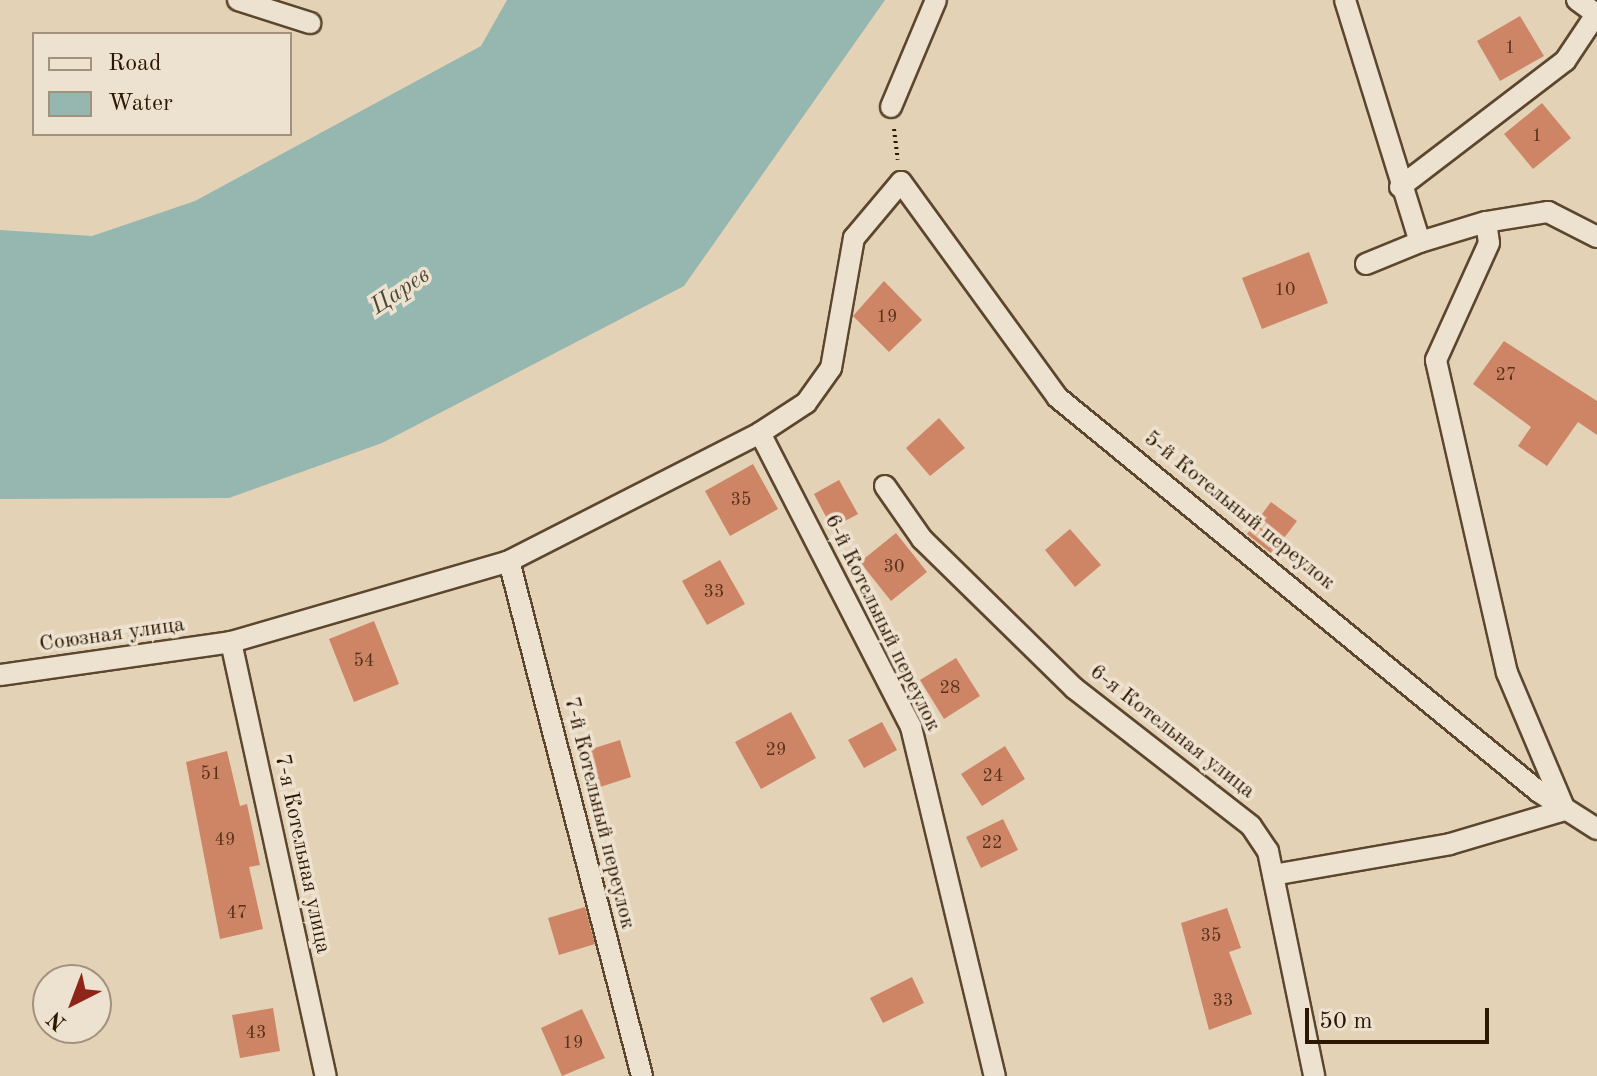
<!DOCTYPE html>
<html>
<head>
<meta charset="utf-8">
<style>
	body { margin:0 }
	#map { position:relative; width:1597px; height:1076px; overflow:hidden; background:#e4d2b7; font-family:"Old Standard TT",serif }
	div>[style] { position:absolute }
	.water>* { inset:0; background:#95b7b0 }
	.building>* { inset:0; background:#cd8566 }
	.path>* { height:4px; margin-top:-2px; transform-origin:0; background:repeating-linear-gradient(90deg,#2e1700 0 2px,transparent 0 6px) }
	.roads { filter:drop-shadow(2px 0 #5c462e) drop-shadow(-2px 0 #5c462e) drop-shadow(0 2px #5c462e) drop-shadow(0 -2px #5c462e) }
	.minor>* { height:20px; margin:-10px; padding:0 10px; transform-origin:10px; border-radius:10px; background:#ede2d0 }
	span { translate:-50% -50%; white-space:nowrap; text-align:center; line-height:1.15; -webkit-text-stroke:7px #ede2d0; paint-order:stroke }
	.number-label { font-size:18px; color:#56321a }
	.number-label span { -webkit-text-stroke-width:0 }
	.street-label { font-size:22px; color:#2e1700 }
	.water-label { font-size:24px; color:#4d4735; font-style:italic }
	.legend { position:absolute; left:32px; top:32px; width:260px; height:104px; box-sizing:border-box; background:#ede2d0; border:2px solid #a1917d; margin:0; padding:10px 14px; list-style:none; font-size:24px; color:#2e1700 }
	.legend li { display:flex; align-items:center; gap:16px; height:40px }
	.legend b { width:40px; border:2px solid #a1917d }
	.north { position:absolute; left:32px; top:964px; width:80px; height:80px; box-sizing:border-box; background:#ede2d0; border:2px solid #a1917d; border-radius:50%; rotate:222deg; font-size:22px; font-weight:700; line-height:32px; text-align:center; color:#2e1700 }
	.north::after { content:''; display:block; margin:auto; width:28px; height:36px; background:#8f2418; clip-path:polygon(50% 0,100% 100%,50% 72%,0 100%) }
	.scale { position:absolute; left:1305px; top:1008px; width:184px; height:36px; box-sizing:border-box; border:4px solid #2e1700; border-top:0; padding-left:10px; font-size:24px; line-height:28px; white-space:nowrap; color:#2e1700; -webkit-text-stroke:6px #ede2d0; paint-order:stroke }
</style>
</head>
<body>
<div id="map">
	<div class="water">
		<div style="clip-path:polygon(507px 0,885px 0,684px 286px,382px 443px,229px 498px,0 499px,0 230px,92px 236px,195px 201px,481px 46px)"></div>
	</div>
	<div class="building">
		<div style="clip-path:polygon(1520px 16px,1544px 56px,1500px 81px,1477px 41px)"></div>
		<div style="clip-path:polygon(1542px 103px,1571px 138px,1533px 169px,1504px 134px)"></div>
		<div style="clip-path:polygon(1309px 252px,1328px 303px,1262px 329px,1242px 278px)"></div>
		<div style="clip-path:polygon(884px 281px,922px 320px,889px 352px,853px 316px)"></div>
		<div style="clip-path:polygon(1504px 341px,1597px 401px,1597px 435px,1578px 422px,1547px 466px,1518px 446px,1531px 427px,1473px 384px)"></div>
		<div style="clip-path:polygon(939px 418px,965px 448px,930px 476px,906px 448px)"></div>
		<div style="clip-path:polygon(753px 464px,778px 509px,730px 536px,705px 491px)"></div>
		<div style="clip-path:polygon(839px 480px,858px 514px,832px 528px,814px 494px)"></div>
		<div style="clip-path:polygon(1271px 502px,1297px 521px,1272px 554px,1247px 534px)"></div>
		<div style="clip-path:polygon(1070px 529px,1101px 565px,1075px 587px,1045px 550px)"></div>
		<div style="clip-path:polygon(896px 533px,927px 572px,891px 601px,860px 562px)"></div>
		<div style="clip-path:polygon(720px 560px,745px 604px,707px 625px,682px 581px)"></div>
		<div style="clip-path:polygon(374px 621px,399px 684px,354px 702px,329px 639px)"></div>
		<div style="clip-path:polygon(956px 658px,980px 696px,944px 719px,920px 680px)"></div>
		<div style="clip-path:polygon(791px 712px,816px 758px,761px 789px,735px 742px)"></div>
		<div style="clip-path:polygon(882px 722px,897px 750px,864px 768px,848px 740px)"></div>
		<div style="clip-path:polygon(620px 740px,631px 777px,597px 788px,585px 751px)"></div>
		<div style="clip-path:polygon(1005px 746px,1025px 779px,982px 806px,961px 774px)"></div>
		<div style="clip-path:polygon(227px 751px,240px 806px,247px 804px,260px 865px,249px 867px,263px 929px,220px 939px,186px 762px)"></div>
		<div style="clip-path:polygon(1003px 819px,1018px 850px,981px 868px,966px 837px)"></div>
		<div style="clip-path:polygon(585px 907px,595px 944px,559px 955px,548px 918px)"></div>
		<div style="clip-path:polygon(1227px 908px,1241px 948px,1229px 952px,1252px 1014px,1209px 1030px,1181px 923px)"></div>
		<div style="clip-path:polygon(912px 977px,924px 1003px,883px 1023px,870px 998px)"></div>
		<div style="clip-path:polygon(273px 1008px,280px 1051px,240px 1058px,232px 1015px)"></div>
		<div style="clip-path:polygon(582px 1009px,605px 1058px,562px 1076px,541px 1028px)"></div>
	</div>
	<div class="path">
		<div style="left:894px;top:129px;width:31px;rotate:83deg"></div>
	</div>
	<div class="roads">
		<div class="minor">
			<div style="left:238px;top:0;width:76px;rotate:17.7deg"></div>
			<div style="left:1345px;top:0;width:253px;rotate:72.8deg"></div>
			<div style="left:1420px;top:242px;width:69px;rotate:-16.9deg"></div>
			<div style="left:1577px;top:0;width:24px;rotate:36deg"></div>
			<div style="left:891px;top:107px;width:116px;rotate:-67.2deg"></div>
			<div style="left:1400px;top:187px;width:208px;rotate:-37.4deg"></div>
			<div style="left:1565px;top:61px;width:58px;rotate:-56.3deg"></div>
			<div style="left:1366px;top:264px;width:58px;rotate:-22.2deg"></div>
			<div style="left:760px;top:433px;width:331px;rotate:62.8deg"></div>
			<div style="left:911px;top:727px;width:359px;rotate:76.5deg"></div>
			<div style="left:885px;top:486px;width:65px;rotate:55.1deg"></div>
			<div style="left:922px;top:539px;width:213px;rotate:44.4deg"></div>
			<div style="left:1074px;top:688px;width:224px;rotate:37.9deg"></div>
			<div style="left:1251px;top:826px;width:30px;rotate:56deg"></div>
			<div style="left:1268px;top:851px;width:230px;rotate:78.4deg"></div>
			<div style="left:509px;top:561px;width:532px;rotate:75.52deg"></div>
			<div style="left:231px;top:642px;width:444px;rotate:77.7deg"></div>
			<div style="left:0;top:675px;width:233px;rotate:-8.1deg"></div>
			<div style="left:231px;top:642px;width:290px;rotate:-16.2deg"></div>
			<div style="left:509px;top:561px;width:282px;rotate:-27deg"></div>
			<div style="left:760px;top:433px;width:55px;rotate:-33.1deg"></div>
			<div style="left:806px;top:403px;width:43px;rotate:-54.5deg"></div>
			<div style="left:831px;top:368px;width:132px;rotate:-80deg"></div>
			<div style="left:854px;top:238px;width:73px;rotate:-50deg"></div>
			<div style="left:901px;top:182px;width:266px;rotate:54deg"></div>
			<div style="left:1057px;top:397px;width:623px;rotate:39.33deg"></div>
			<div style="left:1539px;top:792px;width:69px;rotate:32.5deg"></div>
			<div style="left:1273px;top:875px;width:180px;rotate:-9.9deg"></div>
			<div style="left:1450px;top:844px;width:120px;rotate:-16.5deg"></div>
			<div style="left:1565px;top:810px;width:149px;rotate:-112.9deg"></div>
			<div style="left:1507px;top:673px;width:321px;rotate:-102.8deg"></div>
			<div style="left:1436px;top:360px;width:128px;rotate:-65.6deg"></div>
			<div style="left:1489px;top:243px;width:21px;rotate:-98deg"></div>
			<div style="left:1486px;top:222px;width:63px;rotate:-9.2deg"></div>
			<div style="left:1548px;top:212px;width:55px;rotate:27deg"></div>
		</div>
	</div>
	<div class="number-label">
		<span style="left:1510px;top:48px">1</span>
		<span style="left:1537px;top:136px">1</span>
		<span style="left:1285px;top:290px">10</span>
		<span style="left:887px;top:317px">19</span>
		<span style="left:1506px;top:375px">27</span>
		<span style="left:741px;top:500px">35</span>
		<span style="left:894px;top:567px">30</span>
		<span style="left:714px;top:592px">33</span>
		<span style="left:364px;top:661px">54</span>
		<span style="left:950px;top:688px">28</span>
		<span style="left:776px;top:750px">29</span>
		<span style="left:211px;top:774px">51</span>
		<span style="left:993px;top:776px">24</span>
		<span style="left:225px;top:840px">49</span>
		<span style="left:992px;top:843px">22</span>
		<span style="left:237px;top:913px">47</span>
		<span style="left:1211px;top:936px">35</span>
		<span style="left:1223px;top:1001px">33</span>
		<span style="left:256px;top:1033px">43</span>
		<span style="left:573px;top:1043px">19</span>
	</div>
	<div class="street-label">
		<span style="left:1239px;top:511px;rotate:39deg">5-й Котельный переулок</span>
		<span style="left:882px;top:623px;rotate:64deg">6-й Котельный переулок</span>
		<span style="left:112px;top:635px;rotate:-8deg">Союзная улица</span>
		<span style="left:1172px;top:732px;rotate:38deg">6-я Котельная улица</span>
		<span style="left:599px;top:813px;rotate:76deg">7-й Котельный переулок</span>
		<span style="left:302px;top:854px;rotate:78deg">7-я Котельная улица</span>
	</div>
	<div class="water-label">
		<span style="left:401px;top:292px;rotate:-34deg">Царев</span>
	</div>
	<ul class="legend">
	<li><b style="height:10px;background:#ede2d0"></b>Road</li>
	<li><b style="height:22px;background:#95b7b0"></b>Water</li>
	</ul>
	<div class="north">N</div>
	<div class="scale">50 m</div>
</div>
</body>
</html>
